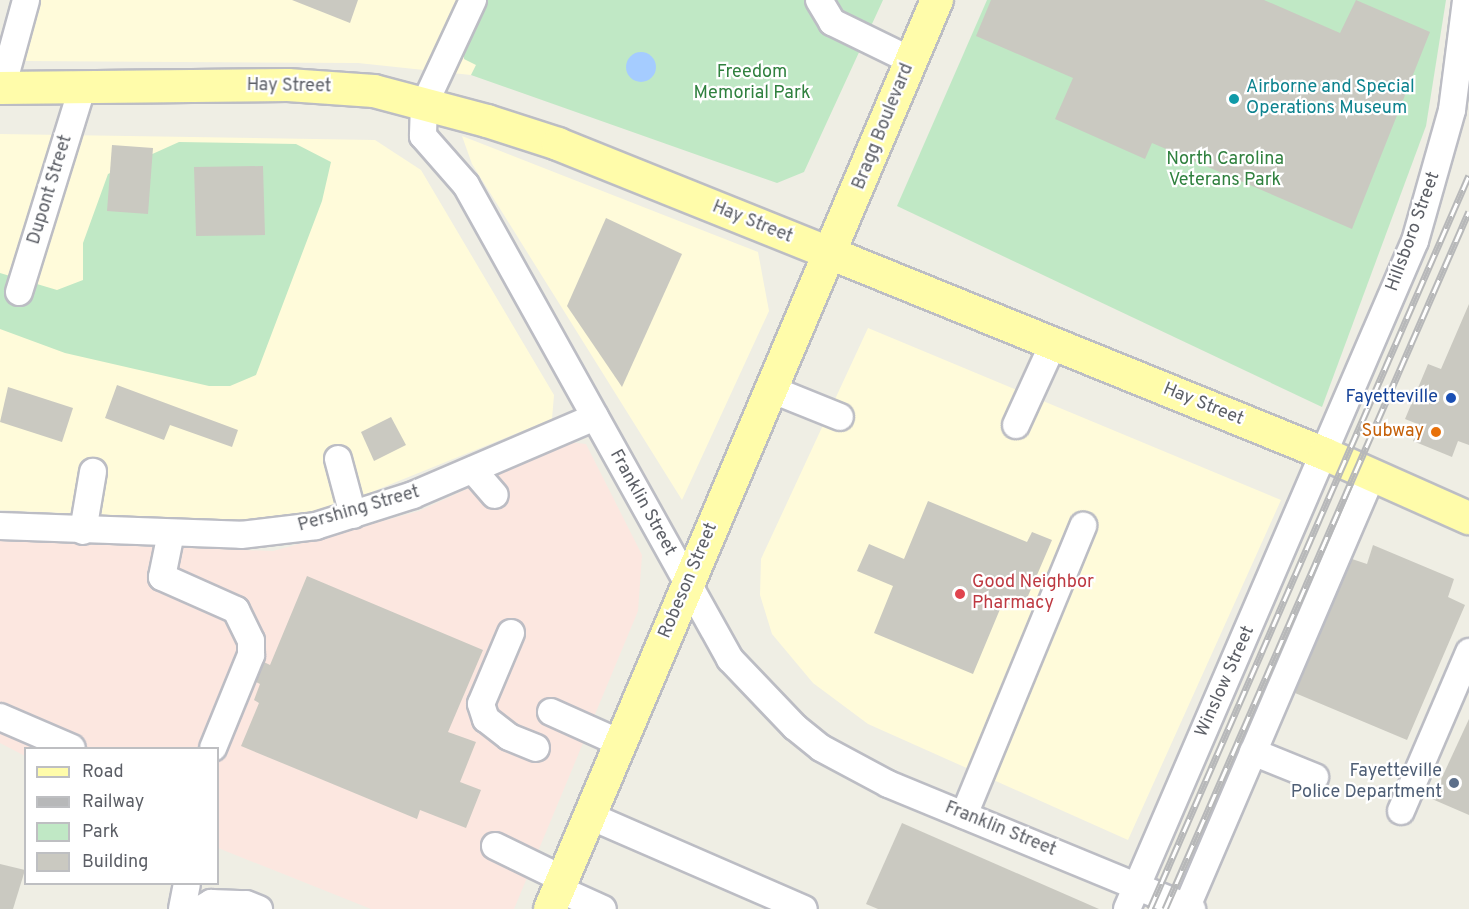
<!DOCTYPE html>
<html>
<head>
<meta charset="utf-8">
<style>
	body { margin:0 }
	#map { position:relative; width:1469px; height:909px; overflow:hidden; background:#efeee4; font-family:Overpass,sans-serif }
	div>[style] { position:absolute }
	.commercial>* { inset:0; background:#fffbda }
	.medical>* { inset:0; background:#fce7e0 }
	.green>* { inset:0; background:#c0e8c5 }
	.water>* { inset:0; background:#a5ccff }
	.round { border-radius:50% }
	.building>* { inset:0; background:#cac9c1 }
	.roads { filter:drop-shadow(2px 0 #bcbdc4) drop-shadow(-2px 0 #bcbdc4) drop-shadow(0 2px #bcbdc4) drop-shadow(0 -2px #bcbdc4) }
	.minor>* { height:26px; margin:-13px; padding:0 13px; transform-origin:13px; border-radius:13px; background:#fff }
	.major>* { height:32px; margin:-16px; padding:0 16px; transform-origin:16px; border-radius:16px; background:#fffcaa }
	.rail>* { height:7px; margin-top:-3.5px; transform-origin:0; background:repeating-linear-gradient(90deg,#fff 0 14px,#b7b8b9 0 28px); box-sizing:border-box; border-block:2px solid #b7b8b9 }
	.dots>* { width:16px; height:16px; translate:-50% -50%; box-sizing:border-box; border:3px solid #fff; border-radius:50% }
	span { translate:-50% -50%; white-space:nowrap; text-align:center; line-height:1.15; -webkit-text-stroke:4.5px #fff; paint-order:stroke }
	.park-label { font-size:18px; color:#30813f }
	.street-label { font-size:18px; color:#5c5f66 }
	.culture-label { font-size:18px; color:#0d838f }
	.left { translate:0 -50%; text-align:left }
	.transit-label { font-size:18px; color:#164399 }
	.right { translate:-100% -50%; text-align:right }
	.food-label { font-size:18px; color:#c56008 }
	.health-label { font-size:18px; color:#be3a42 }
	.service-label { font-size:18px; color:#4e5e75 }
	.legend { position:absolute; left:24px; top:747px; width:195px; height:138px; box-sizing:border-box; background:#fff; border:2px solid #bebfc2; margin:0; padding:8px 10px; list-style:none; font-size:18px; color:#5c5f66 }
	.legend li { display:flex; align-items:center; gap:12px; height:30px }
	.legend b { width:30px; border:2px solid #bebfc2 }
</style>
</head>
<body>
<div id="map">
	<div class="commercial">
		<div style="clip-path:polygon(40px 0,611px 0,487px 43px,471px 75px,358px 63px,24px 61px)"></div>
		<div style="clip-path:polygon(0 134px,375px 140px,421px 170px,554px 395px,552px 419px,327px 510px,230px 521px,0 510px)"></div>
		<div style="clip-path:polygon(462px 136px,758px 252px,769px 311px,682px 500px,472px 164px)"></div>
		<div style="clip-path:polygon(868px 328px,1281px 500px,1128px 840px,868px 724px,813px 683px,772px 634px,760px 595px,761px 559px)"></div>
	</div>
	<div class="medical">
		<div style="clip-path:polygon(569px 442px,586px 444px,642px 555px,638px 611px,514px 909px,371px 909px,218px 848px,218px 748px,26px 748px,25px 756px,0 743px,0 541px,273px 551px,419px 511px)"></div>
	</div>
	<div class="green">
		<div style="clip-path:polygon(488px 0,883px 0,804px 172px,777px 183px,471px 75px,476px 65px,464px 59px,464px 48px,480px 5px)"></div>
		<div style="clip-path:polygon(987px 0,1446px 0,1426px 126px,1322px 407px,897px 206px)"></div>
		<div style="clip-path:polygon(179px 142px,296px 144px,331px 162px,322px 201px,256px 375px,230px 386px,209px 386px,65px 353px,0 329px,0 273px,57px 290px,83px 280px,83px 243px,108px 174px)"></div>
	</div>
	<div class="water">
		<div class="round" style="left:626px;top:52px;width:30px;height:30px"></div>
	</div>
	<div class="building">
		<div style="clip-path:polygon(292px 0,358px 0,350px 23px)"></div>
		<div style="clip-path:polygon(991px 0,1264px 0,1340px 33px,1356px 0,1430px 32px,1352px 229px,1152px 143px,1145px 159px,1055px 119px,1073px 78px,976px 36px)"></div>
		<div style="clip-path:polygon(112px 145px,153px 148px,148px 214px,107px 211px)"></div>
		<div style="clip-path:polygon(263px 166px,265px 235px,196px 236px,194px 167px)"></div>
		<div style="clip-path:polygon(606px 218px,682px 254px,622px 387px,567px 306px)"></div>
		<div style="clip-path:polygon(1469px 304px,1469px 445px,1458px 441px,1452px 457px,1413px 441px,1420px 425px,1405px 419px,1428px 364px,1441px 369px)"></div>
		<div style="clip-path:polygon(117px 385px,238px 430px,232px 447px,170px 425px,164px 440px,105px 418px)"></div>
		<div style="clip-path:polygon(8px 387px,73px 408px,62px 442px,0 422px)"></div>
		<div style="clip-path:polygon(391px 417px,406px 445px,374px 461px,361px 432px)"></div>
		<div style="clip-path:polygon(928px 501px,1027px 542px,1032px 532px,1052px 540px,1022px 610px,1003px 602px,973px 674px,874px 633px,893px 586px,857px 571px,869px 544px,904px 559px)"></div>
		<div style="clip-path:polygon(1373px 545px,1454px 579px,1448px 597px,1465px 605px,1407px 740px,1295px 693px,1352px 559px,1367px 564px)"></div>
		<div style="clip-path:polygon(307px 576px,483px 650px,448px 732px,476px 742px,460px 782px,481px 790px,466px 828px,420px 810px,417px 819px,241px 746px,259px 703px,254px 700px,260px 684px,256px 682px,264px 662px,270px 665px)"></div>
		<div style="clip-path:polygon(1469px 719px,1469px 815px,1432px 799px)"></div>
		<div style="clip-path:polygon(902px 823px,1099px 909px,878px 909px,866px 904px)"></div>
		<div style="clip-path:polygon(0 864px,25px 870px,13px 909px,0 909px)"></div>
	</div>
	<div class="roads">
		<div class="minor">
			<div style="left:473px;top:0;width:116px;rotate:115deg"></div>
			<div style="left:424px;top:105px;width:31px;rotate:92deg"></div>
			<div style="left:423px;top:136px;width:65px;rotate:48.7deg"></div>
			<div style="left:466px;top:185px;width:543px;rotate:60.88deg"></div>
			<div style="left:730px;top:659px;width:94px;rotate:46.3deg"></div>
			<div style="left:795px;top:727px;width:33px;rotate:39deg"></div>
			<div style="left:821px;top:748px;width:76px;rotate:28.2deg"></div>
			<div style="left:888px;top:784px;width:329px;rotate:22.4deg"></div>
			<div style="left:819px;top:0;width:26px;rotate:59deg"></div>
			<div style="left:832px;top:22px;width:89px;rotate:26deg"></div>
			<div style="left:2px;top:88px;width:91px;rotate:-74.7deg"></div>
			<div style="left:19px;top:292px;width:214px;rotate:-72.8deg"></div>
			<div style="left:773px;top:390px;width:72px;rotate:21.9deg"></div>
			<div style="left:1016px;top:425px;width:89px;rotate:-65.4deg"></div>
			<div style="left:338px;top:459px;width:58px;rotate:75deg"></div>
			<div style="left:473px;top:470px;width:33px;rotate:49deg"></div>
			<div style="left:0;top:526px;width:241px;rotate:2.1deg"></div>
			<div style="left:241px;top:535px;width:76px;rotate:-6.8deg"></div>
			<div style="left:316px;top:526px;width:102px;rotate:-17.7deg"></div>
			<div style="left:413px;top:495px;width:198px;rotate:-23.2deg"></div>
			<div style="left:83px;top:531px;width:60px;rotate:-80.4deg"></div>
			<div style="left:171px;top:533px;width:45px;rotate:101.6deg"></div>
			<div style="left:162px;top:577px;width:81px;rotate:24deg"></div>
			<div style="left:236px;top:610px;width:34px;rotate:64deg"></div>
			<div style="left:251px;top:641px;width:14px;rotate:90deg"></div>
			<div style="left:251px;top:655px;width:100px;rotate:112.2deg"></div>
			<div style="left:511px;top:633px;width:77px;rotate:112.9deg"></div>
			<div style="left:481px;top:704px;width:16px;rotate:72deg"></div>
			<div style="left:486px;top:719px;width:29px;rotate:38deg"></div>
			<div style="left:509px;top:737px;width:29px;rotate:22deg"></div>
			<div style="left:551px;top:712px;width:76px;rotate:24.2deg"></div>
			<div style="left:0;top:717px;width:78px;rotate:23.3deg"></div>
			<div style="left:1253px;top:752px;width:67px;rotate:22deg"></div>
			<div style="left:1401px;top:811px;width:173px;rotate:-66.8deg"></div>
			<div style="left:964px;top:815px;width:313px;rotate:-67.6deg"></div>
			<div style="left:590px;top:816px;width:233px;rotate:23.5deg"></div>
			<div style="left:495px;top:846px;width:76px;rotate:25.9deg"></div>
			<div style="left:559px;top:889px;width:48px;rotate:24.4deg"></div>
			<div style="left:182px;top:909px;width:25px;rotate:-79deg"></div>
			<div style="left:201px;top:909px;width:12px;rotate:-31deg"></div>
			<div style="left:211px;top:903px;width:35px;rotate:2deg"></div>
			<div style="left:246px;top:904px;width:14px;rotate:21deg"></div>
			<div style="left:1127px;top:909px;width:727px;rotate:-66.68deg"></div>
			<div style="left:1415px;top:241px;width:136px;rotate:-74.2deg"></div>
			<div style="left:1452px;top:110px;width:111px;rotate:-82.7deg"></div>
			<div style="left:1186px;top:909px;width:470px;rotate:-66.8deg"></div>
		</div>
		<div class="major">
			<div style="left:0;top:88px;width:288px;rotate:-0.6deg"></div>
			<div style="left:288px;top:85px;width:86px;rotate:4deg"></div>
			<div style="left:374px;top:91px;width:117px;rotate:14.9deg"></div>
			<div style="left:487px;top:121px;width:75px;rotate:17.9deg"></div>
			<div style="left:558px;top:144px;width:295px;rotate:21.9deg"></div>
			<div style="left:832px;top:254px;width:532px;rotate:22.08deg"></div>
			<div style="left:1325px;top:454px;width:158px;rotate:24deg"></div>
			<div style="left:550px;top:909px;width:988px;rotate:-66.94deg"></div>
		</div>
	</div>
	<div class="rail">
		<div style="left:1150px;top:909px;width:800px;rotate:-66.51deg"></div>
		<div style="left:1165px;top:909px;width:761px;rotate:-66.47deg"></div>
	</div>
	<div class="dots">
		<div style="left:1234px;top:99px;background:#0f9aa8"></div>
		<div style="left:1451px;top:398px;background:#1a4fb4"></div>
		<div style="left:1436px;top:432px;background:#e8710a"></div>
		<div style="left:960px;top:594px;background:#e0444e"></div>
		<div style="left:1454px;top:783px;background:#5c6f8a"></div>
	</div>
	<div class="park-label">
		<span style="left:752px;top:84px">Freedom<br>Memorial Park</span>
		<span style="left:1225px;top:171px">North Carolina<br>Veterans Park</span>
	</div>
	<div class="street-label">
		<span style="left:289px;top:87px;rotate:1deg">Hay Street</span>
		<span style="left:884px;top:127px;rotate:-68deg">Bragg Boulevard</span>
		<span style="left:51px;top:190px;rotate:-73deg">Dupont Street</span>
		<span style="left:752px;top:223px;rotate:22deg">Hay Street</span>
		<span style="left:1414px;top:232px;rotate:-70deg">Hillsboro Street</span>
		<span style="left:1203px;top:405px;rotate:22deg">Hay Street</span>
		<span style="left:642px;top:503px;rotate:61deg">Franklin Street</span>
		<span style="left:359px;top:510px;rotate:-16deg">Pershing Street</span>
		<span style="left:689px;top:581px;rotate:-67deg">Robeson Street</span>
		<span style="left:1226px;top:682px;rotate:-66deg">Winslow Street</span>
		<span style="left:1000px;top:830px;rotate:22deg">Franklin Street</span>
	</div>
	<div class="culture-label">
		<span class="left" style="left:1246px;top:99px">Airborne and Special<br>Operations Museum</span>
	</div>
	<div class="transit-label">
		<span class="right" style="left:1438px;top:398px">Fayetteville</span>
	</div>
	<div class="food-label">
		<span class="right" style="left:1424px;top:432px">Subway</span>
	</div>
	<div class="health-label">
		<span class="left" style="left:972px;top:594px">Good Neighbor<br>Pharmacy</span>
	</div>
	<div class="service-label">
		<span class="right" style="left:1442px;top:783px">Fayetteville<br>Police Department</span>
	</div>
	<ul class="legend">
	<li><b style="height:8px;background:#fffcaa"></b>Road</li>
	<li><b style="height:8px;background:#b7b8b9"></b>Railway</li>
	<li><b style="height:16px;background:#c0e8c5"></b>Park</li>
	<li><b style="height:16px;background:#cac9c1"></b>Building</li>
	</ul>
</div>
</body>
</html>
